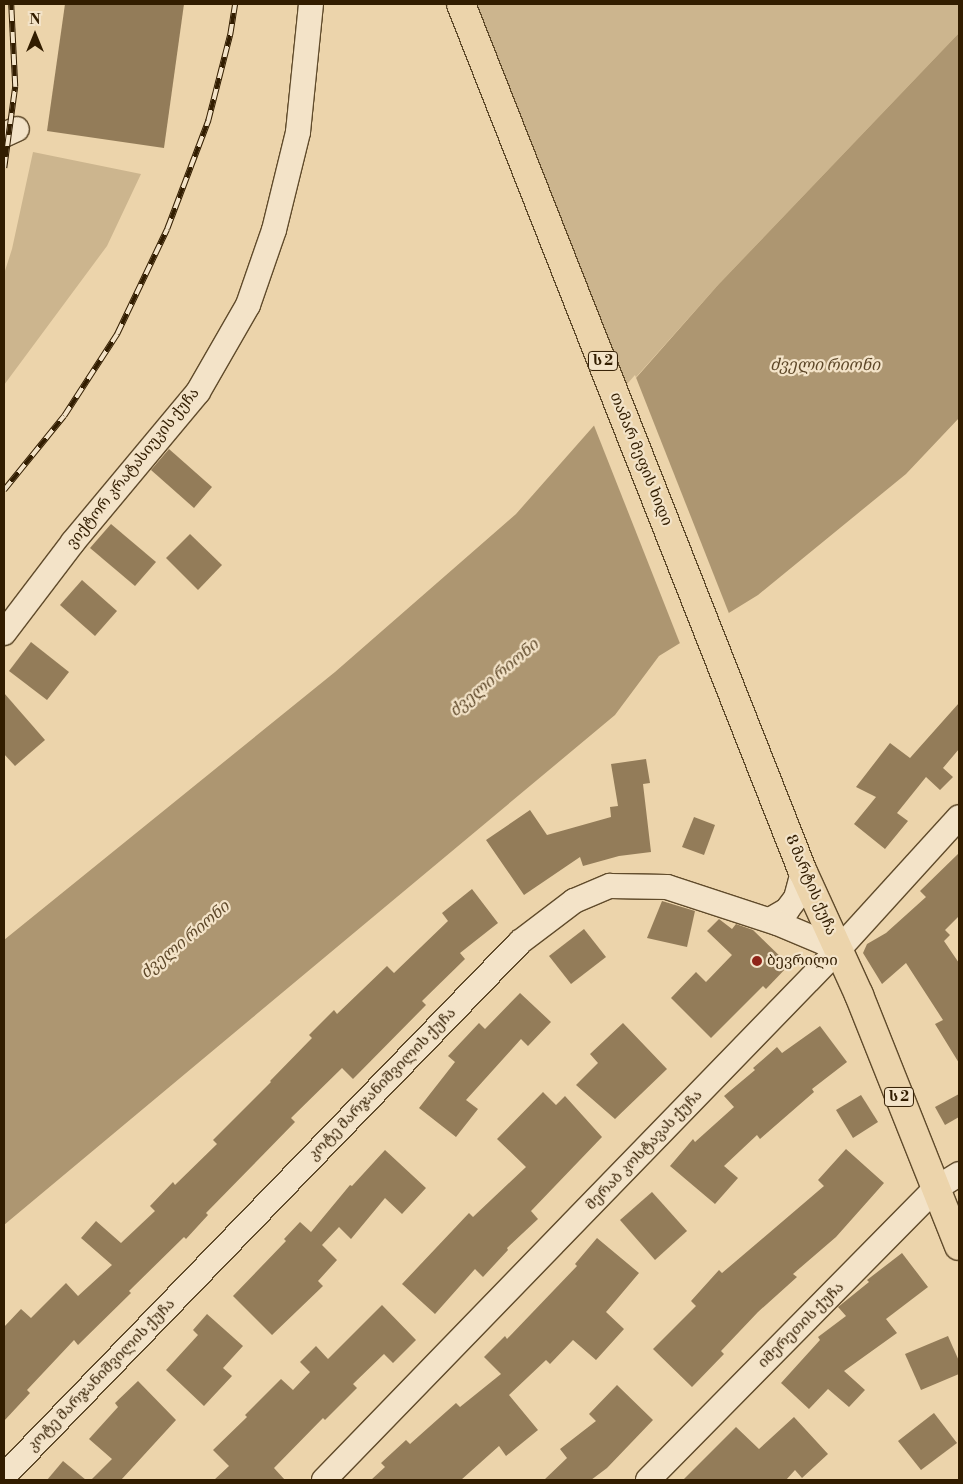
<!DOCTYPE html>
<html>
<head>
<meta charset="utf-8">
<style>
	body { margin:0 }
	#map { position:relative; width:963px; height:1484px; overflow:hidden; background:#ecd4ab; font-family:"Libre Bodoni","Noto Serif Georgian",serif }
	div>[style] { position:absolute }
	.green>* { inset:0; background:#ccb58e }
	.water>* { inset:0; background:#ad9671 }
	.pier>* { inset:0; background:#ecd4ab }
	.building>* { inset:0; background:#937c59 }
	.roads { filter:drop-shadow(1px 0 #604b2b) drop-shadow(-1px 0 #604b2b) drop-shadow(0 1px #604b2b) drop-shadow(0 -1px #604b2b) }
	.minor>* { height:24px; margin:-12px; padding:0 12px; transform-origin:12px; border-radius:12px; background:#f3e3c8 }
	.highway>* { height:28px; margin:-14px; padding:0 14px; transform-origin:14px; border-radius:14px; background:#ecd4ab }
	.rail>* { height:5.5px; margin-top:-2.75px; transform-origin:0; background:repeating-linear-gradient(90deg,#f3e3c8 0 11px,#321d00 0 22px); box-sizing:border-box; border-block:1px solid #321d00 }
	.dots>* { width:14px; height:14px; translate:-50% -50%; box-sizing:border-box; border:2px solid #f3e3c8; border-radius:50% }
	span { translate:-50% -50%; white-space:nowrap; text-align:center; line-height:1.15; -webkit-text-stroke:4.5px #f3e3c8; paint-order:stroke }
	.shield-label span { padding:1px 4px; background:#f3e3c8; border:1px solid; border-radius:4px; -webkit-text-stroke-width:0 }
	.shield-label { font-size:14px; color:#321d00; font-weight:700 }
	.street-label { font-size:15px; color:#321d00 }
	.poi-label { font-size:15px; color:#321d00 }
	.left { translate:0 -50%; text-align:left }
	.water-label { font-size:16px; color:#5d4728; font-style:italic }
	.frame { position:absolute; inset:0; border:5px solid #321d00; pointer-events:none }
	.north { position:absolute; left:10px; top:10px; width:50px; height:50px; -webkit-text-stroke:4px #f3e3c8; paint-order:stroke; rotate:0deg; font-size:14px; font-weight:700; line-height:20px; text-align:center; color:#321d00 }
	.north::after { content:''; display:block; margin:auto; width:18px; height:22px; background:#321d00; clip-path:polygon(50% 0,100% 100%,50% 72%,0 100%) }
</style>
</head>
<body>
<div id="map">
	<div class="green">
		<div style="clip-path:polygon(472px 4px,959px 4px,959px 33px,718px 285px,621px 394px)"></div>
		<div style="clip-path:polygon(33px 152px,141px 174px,107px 246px,4px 385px,4px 274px,12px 249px)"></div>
	</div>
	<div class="water">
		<div style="clip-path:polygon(959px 33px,959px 418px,906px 474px,758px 595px,659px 656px,615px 715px,4px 1225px,4px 940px,335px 672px,516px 514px,718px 285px)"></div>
	</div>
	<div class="pier">
		<div style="clip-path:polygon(635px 375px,730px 616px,681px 646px,593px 423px)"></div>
	</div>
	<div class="building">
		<div style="clip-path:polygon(65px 4px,184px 4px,164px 148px,47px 131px)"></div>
		<div style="clip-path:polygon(169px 449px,212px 487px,194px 508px,151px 470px)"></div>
		<div style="clip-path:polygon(111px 524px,156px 562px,135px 586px,90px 548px)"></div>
		<div style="clip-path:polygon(190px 534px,222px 565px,198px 590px,166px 558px)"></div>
		<div style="clip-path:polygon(82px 580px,117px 611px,95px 636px,60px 605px)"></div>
		<div style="clip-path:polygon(31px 642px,69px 672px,47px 700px,9px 671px)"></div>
		<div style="clip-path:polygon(4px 693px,45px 740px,15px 766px,4px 754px)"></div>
		<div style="clip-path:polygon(959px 703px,959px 749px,943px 768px,953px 777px,940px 790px,926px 777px,897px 813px,908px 821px,885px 849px,854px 824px,876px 797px,856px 787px,890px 743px,910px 758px)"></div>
		<div style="clip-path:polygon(646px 759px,650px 783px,643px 784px,651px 852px,619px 856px,583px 866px,580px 857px,524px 895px,486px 840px,530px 810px,547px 835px,611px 817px,610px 807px,618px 806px,611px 764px)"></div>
		<div style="clip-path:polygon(694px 817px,715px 825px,704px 855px,682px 847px)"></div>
		<div style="clip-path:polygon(959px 853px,959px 916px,945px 930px,950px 935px,944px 941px,959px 963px,959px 1063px,935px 1024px,943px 1020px,906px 963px,882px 984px,863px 953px,867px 944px,886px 933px,926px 897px,920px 891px)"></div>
		<div style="clip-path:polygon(472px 889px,498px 923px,460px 953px,465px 959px,422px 1001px,426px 1005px,353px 1079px,342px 1068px,291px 1118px,295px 1122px,206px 1213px,208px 1215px,186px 1239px,184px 1237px,129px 1291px,131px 1293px,78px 1345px,74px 1340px,27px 1390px,30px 1393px,4px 1421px,4px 1327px,21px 1309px,31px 1318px,66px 1283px,78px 1296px,112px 1265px,81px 1238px,96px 1221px,121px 1243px,155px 1211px,150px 1206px,173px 1182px,175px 1185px,217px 1144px,213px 1140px,271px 1082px,270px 1081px,312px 1038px,309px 1035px,334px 1010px,337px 1014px,387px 966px,394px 973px,448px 921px,442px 913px)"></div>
		<div style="clip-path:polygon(662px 901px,695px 911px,687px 947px,647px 938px)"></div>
		<div style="clip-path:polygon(719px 919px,732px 929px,736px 924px,753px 930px,789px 965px,766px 989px,763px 986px,711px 1038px,671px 998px,696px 972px,706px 982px,732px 955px,707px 931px)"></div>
		<div style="clip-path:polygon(584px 929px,606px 957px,571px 984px,549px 956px)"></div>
		<div style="clip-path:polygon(520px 993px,551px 1022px,528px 1046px,521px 1039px,466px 1100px,478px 1109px,456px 1137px,419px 1108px,455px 1062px,448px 1056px,479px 1023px,485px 1029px)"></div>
		<div style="clip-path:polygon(623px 1023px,667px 1069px,615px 1119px,576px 1085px,598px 1063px,590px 1054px)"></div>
		<div style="clip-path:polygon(820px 1026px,847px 1062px,812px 1089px,814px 1092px,760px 1139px,757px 1135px,724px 1166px,738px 1178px,715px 1204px,670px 1166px,693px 1139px,695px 1142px,734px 1107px,724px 1096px,755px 1070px,753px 1068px,777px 1047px,782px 1053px)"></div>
		<div style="clip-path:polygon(543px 1092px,556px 1105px,565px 1096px,602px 1137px,531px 1211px,538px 1219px,507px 1248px,508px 1250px,483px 1277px,475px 1269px,435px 1314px,402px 1284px,469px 1213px,473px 1217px,526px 1167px,497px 1139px)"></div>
		<div style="clip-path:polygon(959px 1094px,959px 1117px,945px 1125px,935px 1107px)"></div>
		<div style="clip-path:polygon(861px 1095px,878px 1122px,853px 1138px,836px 1110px)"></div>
		<div style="clip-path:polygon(846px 1149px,884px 1183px,836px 1237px,793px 1274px,797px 1277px,758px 1312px,721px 1351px,724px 1354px,692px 1387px,653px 1349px,696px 1306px,691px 1301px,719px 1270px,722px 1273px,824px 1186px,818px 1180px)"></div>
		<div style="clip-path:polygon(385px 1150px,426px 1188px,402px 1214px,385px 1198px,351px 1239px,339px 1227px,322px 1245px,337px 1260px,318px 1281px,323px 1286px,272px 1335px,233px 1296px,286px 1241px,284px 1239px,300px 1222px,311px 1232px,350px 1185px,352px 1186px)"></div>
		<div style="clip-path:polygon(652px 1192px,687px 1231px,655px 1260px,620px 1220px)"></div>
		<div style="clip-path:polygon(597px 1238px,639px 1273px,606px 1312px,624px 1329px,596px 1360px,573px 1340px,550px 1364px,546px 1360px,509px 1395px,538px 1430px,506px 1456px,499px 1446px,461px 1480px,371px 1480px,385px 1467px,381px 1463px,406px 1440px,410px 1444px,456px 1403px,460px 1407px,501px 1374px,484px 1357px,505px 1336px,507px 1339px,577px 1266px,575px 1264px)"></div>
		<div style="clip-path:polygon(902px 1253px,928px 1287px,886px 1319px,897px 1333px,844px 1371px,865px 1390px,849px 1407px,828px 1389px,809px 1409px,781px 1383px,820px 1340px,818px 1337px,846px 1316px,838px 1307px,869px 1282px,867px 1280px)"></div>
		<div style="clip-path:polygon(382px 1305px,416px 1340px,393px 1363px,384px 1354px,353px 1384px,357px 1388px,325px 1420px,323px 1418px,274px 1468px,285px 1480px,214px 1480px,229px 1466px,213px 1450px,247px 1417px,245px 1415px,281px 1379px,293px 1390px,310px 1372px,300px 1362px,316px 1346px,328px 1359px)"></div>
		<div style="clip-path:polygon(207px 1314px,243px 1346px,223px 1368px,232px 1376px,204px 1406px,166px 1370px,198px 1335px,193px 1330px)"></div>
		<div style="clip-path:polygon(948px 1336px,959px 1361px,959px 1374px,921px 1390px,905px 1354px)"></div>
		<div style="clip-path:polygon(138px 1381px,176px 1420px,121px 1480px,91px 1480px,112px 1459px,89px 1439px,118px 1407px,115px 1403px)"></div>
		<div style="clip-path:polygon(617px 1385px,653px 1420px,607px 1468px,591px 1480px,544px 1480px,567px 1458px,560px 1449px,596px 1421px,589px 1414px)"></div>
		<div style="clip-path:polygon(934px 1413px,957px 1443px,921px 1470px,898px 1441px)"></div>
		<div style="clip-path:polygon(794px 1417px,828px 1454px,802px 1478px,795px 1470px,786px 1480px,683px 1480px,736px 1427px,759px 1449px)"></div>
		<div style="clip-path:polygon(63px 1461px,86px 1480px,47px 1480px)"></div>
	</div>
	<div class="roads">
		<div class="minor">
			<div style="left:4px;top:135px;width:14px;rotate:-25deg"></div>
			<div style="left:4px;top:633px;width:114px;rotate:-52.8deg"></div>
			<div style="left:73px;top:542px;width:195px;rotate:-50.2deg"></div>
			<div style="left:198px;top:392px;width:100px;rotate:-60.1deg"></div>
			<div style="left:248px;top:305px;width:79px;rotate:-70.9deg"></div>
			<div style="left:274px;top:230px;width:101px;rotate:-76.2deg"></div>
			<div style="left:298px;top:132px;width:129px;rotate:-84.2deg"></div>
			<div style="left:770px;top:920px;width:20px;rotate:-30deg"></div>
			<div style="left:787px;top:910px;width:15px;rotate:-53deg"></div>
			<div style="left:796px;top:898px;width:27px;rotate:-75deg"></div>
			<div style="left:4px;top:1476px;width:743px;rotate:-45.98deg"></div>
			<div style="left:520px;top:942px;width:68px;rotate:-37.2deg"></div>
			<div style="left:574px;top:901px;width:39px;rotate:-23deg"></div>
			<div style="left:610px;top:886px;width:57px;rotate:1deg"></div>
			<div style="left:667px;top:887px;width:116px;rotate:18.1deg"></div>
			<div style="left:777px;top:923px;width:67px;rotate:22.8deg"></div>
			<div style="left:324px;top:1480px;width:740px;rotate:-45.88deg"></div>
			<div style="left:839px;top:949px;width:178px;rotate:-47.7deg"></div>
			<div style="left:648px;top:1480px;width:409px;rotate:-45.4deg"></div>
			<div style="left:935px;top:1189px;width:28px;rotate:-32deg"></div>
		</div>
		<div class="highway">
			<div style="left:461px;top:4px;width:933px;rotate:68.5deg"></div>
			<div style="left:803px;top:872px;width:135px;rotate:65.5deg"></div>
			<div style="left:859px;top:995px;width:270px;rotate:68.3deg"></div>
		</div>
	</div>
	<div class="rail">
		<div style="left:4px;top:168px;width:82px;rotate:-82.3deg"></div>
		<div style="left:15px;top:87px;width:83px;rotate:-92.8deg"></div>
		<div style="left:4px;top:490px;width:95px;rotate:-51deg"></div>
		<div style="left:64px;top:416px;width:98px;rotate:-57.1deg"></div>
		<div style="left:117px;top:334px;width:116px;rotate:-64.5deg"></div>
		<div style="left:167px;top:229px;width:116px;rotate:-69.2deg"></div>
		<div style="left:208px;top:121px;width:89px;rotate:-75.7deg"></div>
		<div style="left:230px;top:35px;width:31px;rotate:-81deg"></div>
	</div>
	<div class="dots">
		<div style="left:757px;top:961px;background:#8f2418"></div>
	</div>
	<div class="shield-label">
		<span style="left:603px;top:361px">ს 2</span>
		<span style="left:899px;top:1097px">ს 2</span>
	</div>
	<div class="street-label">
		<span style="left:641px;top:459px;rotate:68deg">თამარ მეფის ხიდი</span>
		<span style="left:133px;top:468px;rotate:-51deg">ვიქტორ კრატასიუკის ქუჩა</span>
		<span style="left:811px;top:885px;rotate:67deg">8 მარტის ქუჩა</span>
		<span style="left:382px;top:1084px;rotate:-46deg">კოტე მარჯანიშვილის ქუჩა</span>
		<span style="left:644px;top:1150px;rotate:-46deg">მერაბ კოსტავას ქუჩა</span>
		<span style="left:801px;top:1325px;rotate:-45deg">იმერეთის ქუჩა</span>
		<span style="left:101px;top:1375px;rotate:-46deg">კოტე მარჯანიშვილის ქუჩა</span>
	</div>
	<div class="poi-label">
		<span class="left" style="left:767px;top:961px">ბევრილი</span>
	</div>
	<div class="water-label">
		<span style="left:825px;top:365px">ძველი რიონი</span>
		<span style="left:494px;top:678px;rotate:-40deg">ძველი რიონი</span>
		<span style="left:185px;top:940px;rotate:-40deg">ძველი რიონი</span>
	</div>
	<div class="frame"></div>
	<div class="north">N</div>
</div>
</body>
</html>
